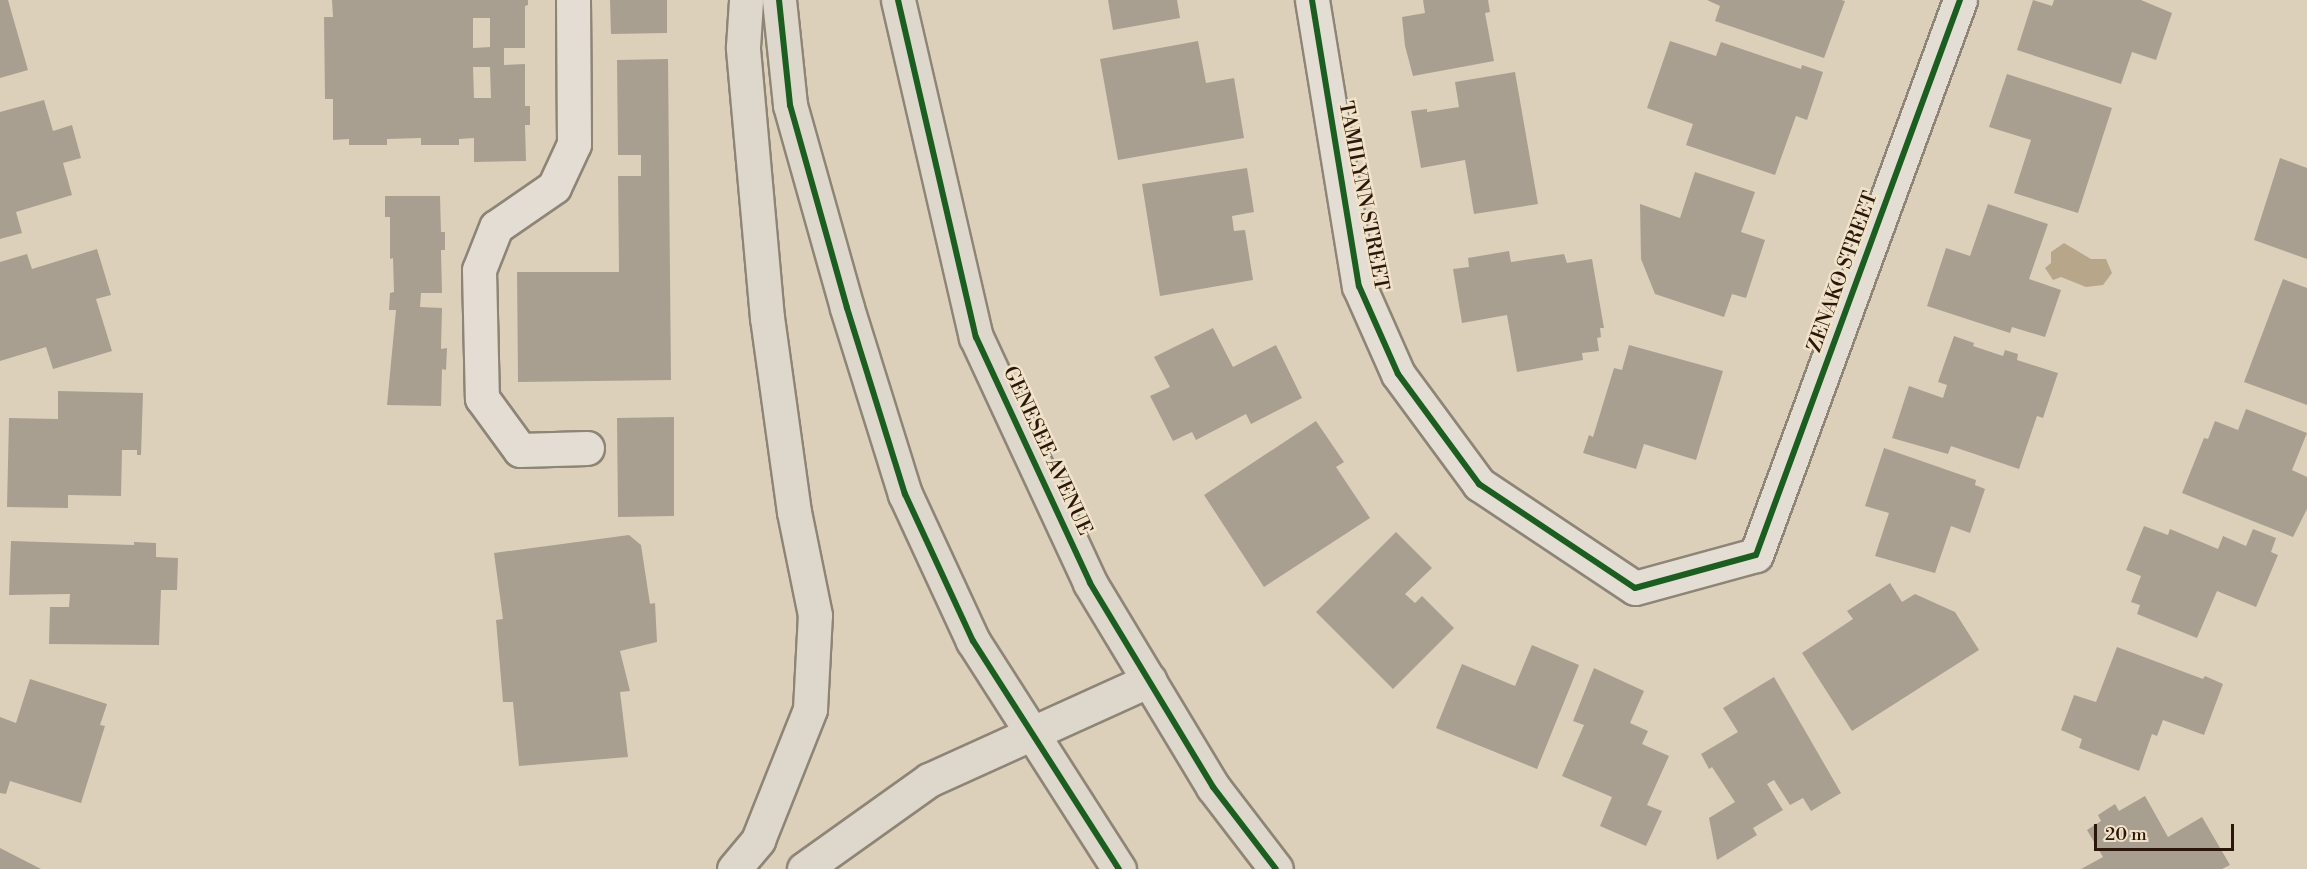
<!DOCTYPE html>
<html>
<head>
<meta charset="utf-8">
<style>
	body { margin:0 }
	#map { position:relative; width:2307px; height:869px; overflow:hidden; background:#dcd0bb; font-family:"Libre Bodoni",serif }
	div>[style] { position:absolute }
	.water>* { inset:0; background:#b8a68b }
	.building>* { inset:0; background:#a99f91 }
	.roads { filter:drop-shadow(2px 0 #8e8577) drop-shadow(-2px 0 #8e8577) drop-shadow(0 2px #8e8577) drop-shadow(0 -2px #8e8577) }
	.minor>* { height:33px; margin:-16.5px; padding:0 16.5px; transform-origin:16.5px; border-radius:16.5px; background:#e3ddd3 }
	.primary>* { height:33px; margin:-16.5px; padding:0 16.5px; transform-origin:16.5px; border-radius:16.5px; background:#ded7cb }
	.motorway>* { height:33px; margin:-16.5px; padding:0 16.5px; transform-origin:16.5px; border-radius:16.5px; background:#ded7cb }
	.cycleway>* { height:6px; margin:-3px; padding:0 3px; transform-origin:3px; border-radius:3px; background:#1b5e20 }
	span { translate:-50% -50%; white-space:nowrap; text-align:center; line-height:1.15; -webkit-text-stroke:5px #f1e3ca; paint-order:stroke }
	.street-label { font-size:20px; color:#2b170a }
	.scale { position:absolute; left:2094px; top:824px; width:140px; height:27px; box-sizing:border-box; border:3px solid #2b170a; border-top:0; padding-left:8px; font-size:18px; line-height:21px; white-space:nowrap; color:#2b170a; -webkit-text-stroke:4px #f1e3ca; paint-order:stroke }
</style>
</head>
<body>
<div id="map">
	<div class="water">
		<div style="clip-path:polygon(2064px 243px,2091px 259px,2106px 259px,2112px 273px,2103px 285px,2086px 287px,2061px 277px,2053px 280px,2045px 268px,2051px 263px,2051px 252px)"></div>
	</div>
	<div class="building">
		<div style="clip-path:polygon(0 0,8px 0,28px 70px,0 78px)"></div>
		<div style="clip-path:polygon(evenodd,332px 0,528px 0,528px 5px,525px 6px,525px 48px,504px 48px,504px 65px,525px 64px,525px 106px,530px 106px,530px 125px,525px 125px,526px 161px,474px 162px,474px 138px,459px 139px,459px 145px,421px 145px,421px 138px,387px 139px,387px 145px,349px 145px,349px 139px,333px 140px,333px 99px,325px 99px,324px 17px,333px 17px,332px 0,473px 18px,490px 18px,490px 47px,473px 48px,473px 18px,332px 0,473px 67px,490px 67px,491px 98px,474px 98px,473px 67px)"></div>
		<div style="clip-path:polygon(610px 0,667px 0,667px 33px,611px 34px)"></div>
		<div style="clip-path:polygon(1108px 0,1177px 0,1180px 18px,1113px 30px)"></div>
		<div style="clip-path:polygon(1423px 0,1488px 0,1490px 12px,1485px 13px,1494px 61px,1413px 76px,1405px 46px,1402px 17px,1425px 13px)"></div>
		<div style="clip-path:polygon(1707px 0,1841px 0,1845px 1px,1824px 58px,1715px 21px,1720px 6px)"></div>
		<div style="clip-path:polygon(2033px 0,2052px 6px,2054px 0,2141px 0,2172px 13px,2156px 60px,2132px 52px,2121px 84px,2017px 50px)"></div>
		<div style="clip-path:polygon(1198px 41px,1206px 83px,1234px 78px,1244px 138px,1118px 160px,1100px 59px)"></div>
		<div style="clip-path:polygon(1670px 41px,1716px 56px,1721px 42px,1801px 69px,1802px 65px,1823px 72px,1807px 120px,1796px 116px,1775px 175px,1686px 145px,1693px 124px,1647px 108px)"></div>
		<div style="clip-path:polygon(668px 59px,671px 380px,518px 382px,517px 272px,619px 272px,618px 176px,641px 176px,641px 155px,618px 155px,617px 60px)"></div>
		<div style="clip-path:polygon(1515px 72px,1538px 204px,1474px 214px,1465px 160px,1421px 168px,1411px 111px,1427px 109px,1427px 112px,1459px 107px,1455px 82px)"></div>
		<div style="clip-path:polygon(2007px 74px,2112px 108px,2078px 213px,2014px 193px,2031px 140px,1989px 127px)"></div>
		<div style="clip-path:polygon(44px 100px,53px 131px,72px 125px,81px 158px,63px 163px,72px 195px,16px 212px,22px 233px,0 239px,0 112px)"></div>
		<div style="clip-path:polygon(2280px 158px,2307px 168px,2307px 259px,2254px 240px)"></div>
		<div style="clip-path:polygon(1247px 168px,1254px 212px,1232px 216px,1234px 231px,1245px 230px,1253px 280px,1160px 296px,1142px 184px)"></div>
		<div style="clip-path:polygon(1695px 172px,1755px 192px,1741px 232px,1765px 240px,1746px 298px,1732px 294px,1724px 317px,1655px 294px,1641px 259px,1640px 204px,1680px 218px)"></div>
		<div style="clip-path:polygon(385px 196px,440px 196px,441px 232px,445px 232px,445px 250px,441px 250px,442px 293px,421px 293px,420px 307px,442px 308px,441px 349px,447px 348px,446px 370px,442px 369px,441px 406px,387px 405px,396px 310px,389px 310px,390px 293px,394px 292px,393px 258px,390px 259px,390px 217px,385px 217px)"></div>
		<div style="clip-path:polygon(1988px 204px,2048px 224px,2029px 279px,2061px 290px,2045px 337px,2012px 327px,2010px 333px,1927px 306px,1946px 248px,1970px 256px)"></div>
		<div style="clip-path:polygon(97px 249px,111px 295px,96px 299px,112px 351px,53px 369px,46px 347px,0 361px,0 262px,27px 254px,32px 269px)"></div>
		<div style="clip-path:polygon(1509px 251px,1511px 262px,1564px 254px,1567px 263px,1592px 259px,1604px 328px,1600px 328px,1601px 337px,1597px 338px,1599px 351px,1582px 353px,1583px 360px,1517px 372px,1507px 315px,1462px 323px,1453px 269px,1469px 267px,1468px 258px)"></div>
		<div style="clip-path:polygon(2283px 279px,2307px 288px,2307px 405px,2244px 382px)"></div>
		<div style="clip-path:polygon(1213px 328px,1233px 367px,1276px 345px,1302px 398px,1251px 424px,1246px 414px,1196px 440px,1192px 432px,1173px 441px,1150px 396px,1170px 387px,1154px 357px)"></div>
		<div style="clip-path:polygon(1954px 336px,1974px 343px,1973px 346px,2003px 356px,2005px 350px,2018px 354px,2017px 360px,2058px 373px,2043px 418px,2037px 416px,2019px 469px,1951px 446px,1948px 454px,1892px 438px,1909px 386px,1943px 398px,1947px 385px,1938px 382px)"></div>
		<div style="clip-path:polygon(1629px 345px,1723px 371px,1696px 460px,1644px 444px,1636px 469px,1583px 453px,1589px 435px,1593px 437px,1614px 368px,1622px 370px)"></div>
		<div style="clip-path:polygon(58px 391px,143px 393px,141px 455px,137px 455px,137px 450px,122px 450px,121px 496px,68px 495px,68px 508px,7px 507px,9px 418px,58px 419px)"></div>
		<div style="clip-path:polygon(2246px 409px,2307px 433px,2292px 470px,2307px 477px,2307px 509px,2293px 537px,2182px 493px,2204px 438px,2208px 439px,2215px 421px,2238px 430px)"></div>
		<div style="clip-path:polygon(674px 417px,674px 516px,618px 517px,617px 418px)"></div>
		<div style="clip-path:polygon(1316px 421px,1344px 462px,1336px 467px,1370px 518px,1264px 587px,1204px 495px)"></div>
		<div style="clip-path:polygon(1884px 448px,1976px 480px,1975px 485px,1985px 489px,1970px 533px,1951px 526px,1935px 573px,1875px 556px,1889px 513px,1865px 506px)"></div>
		<div style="clip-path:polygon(2144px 526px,2168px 535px,2170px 529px,2218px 549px,2223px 536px,2246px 546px,2253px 529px,2276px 538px,2271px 552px,2278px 555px,2256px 607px,2217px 591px,2197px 638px,2137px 614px,2140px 605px,2131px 602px,2141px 576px,2126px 570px)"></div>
		<div style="clip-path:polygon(1396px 532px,1432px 568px,1405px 594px,1415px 603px,1422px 596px,1454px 628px,1393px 689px,1316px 612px)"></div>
		<div style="clip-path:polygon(629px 535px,641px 545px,650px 604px,655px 603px,657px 642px,620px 651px,630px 691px,620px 692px,628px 757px,519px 766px,513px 702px,503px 702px,496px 620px,503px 619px,494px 553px)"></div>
		<div style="clip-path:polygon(11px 541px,134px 545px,134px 542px,156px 543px,156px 557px,178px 558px,177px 590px,161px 590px,159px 645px,49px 644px,50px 607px,69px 607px,70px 594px,9px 595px)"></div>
		<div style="clip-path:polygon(1890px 583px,1902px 602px,1915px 594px,1955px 612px,1979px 650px,1852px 731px,1802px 653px,1853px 619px,1847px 611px)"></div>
		<div style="clip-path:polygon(1532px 645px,1579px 665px,1537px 769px,1436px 728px,1462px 664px,1515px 686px)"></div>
		<div style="clip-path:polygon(2117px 647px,2203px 679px,2205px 676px,2223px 684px,2204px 735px,2163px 720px,2157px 736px,2152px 734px,2139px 771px,2079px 748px,2082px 739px,2061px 730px,2074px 695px,2096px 702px)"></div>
		<div style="clip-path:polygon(1594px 668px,1644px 691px,1630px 723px,1648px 731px,1642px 744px,1669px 756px,1647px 805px,1662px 811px,1646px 846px,1600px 826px,1612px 797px,1562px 776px,1584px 725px,1573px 721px)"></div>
		<div style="clip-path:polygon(1774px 677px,1841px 793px,1811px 811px,1803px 798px,1790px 805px,1774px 780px,1767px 784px,1783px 810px,1753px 828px,1757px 835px,1717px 860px,1709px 818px,1735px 802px,1712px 767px,1709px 769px,1701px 754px,1738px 732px,1723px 708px)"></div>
		<div style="clip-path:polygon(30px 679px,107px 704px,100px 725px,105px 726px,81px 803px,10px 781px,6px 794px,0 793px,0 717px,16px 723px)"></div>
		<div style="clip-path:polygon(2145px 796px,2168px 837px,2202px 817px,2230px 865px,2222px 869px,2081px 869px,2103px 857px,2087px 830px,2101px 821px,2098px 815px,2115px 804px,2119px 811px)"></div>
		<div style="clip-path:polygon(0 848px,41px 869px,0 869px)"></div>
	</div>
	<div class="roads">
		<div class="minor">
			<div style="left:573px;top:0;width:144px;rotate:89.6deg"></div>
			<div style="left:574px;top:144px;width:47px;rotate:114.9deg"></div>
			<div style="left:554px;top:187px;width:70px;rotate:145.4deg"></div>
			<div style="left:496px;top:227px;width:46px;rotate:111.6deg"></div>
			<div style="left:479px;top:270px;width:128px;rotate:88.7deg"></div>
			<div style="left:482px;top:398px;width:64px;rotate:53.8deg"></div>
			<div style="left:520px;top:450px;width:67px;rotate:-1.7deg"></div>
			<div style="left:1312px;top:0;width:290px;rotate:80.7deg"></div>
			<div style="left:1359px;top:286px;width:96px;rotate:66.1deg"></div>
			<div style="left:1398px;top:374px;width:137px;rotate:53.6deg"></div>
			<div style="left:1479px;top:484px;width:187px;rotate:33.7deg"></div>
			<div style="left:1635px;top:588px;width:125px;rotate:-15.3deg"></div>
			<div style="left:1756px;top:555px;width:591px;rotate:-69.82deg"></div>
		</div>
		<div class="primary">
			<div style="left:779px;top:0;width:106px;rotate:84deg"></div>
			<div style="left:790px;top:105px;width:211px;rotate:74.3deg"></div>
			<div style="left:847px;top:308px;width:195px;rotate:72.7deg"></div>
			<div style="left:905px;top:494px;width:162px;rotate:65.2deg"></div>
			<div style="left:973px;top:641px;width:271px;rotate:57.4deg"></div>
			<div style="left:898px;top:0;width:346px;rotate:77deg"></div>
			<div style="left:976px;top:337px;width:271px;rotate:65.1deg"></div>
			<div style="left:1090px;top:583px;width:238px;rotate:58.9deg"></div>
			<div style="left:1213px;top:787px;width:103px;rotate:52.5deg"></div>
		</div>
		<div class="motorway">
			<div style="left:734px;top:869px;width:38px;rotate:-50deg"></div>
			<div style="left:758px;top:840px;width:141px;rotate:-68.3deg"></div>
			<div style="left:810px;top:709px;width:94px;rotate:-87deg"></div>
			<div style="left:815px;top:615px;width:105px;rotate:-101.5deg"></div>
			<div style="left:794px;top:512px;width:196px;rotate:-97.9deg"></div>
			<div style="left:767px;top:318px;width:272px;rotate:-95.1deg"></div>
			<div style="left:743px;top:47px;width:47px;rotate:-86.3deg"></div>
			<div style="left:804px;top:869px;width:153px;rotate:-35.5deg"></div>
			<div style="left:929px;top:780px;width:242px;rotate:-24.4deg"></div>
		</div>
	</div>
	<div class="cycleway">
		<div style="left:779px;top:0;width:106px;rotate:84deg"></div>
		<div style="left:790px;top:105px;width:211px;rotate:74.3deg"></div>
		<div style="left:847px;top:308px;width:195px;rotate:72.7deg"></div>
		<div style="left:905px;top:494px;width:162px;rotate:65.2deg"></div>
		<div style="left:973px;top:641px;width:271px;rotate:57.4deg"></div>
		<div style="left:898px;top:0;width:346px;rotate:77deg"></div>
		<div style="left:976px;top:337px;width:271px;rotate:65.1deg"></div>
		<div style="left:1090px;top:583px;width:238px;rotate:58.9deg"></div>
		<div style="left:1213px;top:787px;width:103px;rotate:52.5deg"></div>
		<div style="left:1312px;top:0;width:290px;rotate:80.7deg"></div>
		<div style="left:1359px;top:286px;width:96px;rotate:66.1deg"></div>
		<div style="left:1398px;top:374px;width:137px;rotate:53.6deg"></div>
		<div style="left:1479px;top:484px;width:187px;rotate:33.7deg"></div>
		<div style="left:1635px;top:588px;width:125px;rotate:-15.3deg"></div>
		<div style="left:1756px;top:555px;width:591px;rotate:-69.82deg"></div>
	</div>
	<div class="street-label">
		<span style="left:1363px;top:196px;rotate:79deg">TAMILYNN STREET</span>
		<span style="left:1843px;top:272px;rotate:-70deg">ZENAKO STREET</span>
		<span style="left:1047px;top:451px;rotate:65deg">GENESEE AVENUE</span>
	</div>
	<div class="scale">20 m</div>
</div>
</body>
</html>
